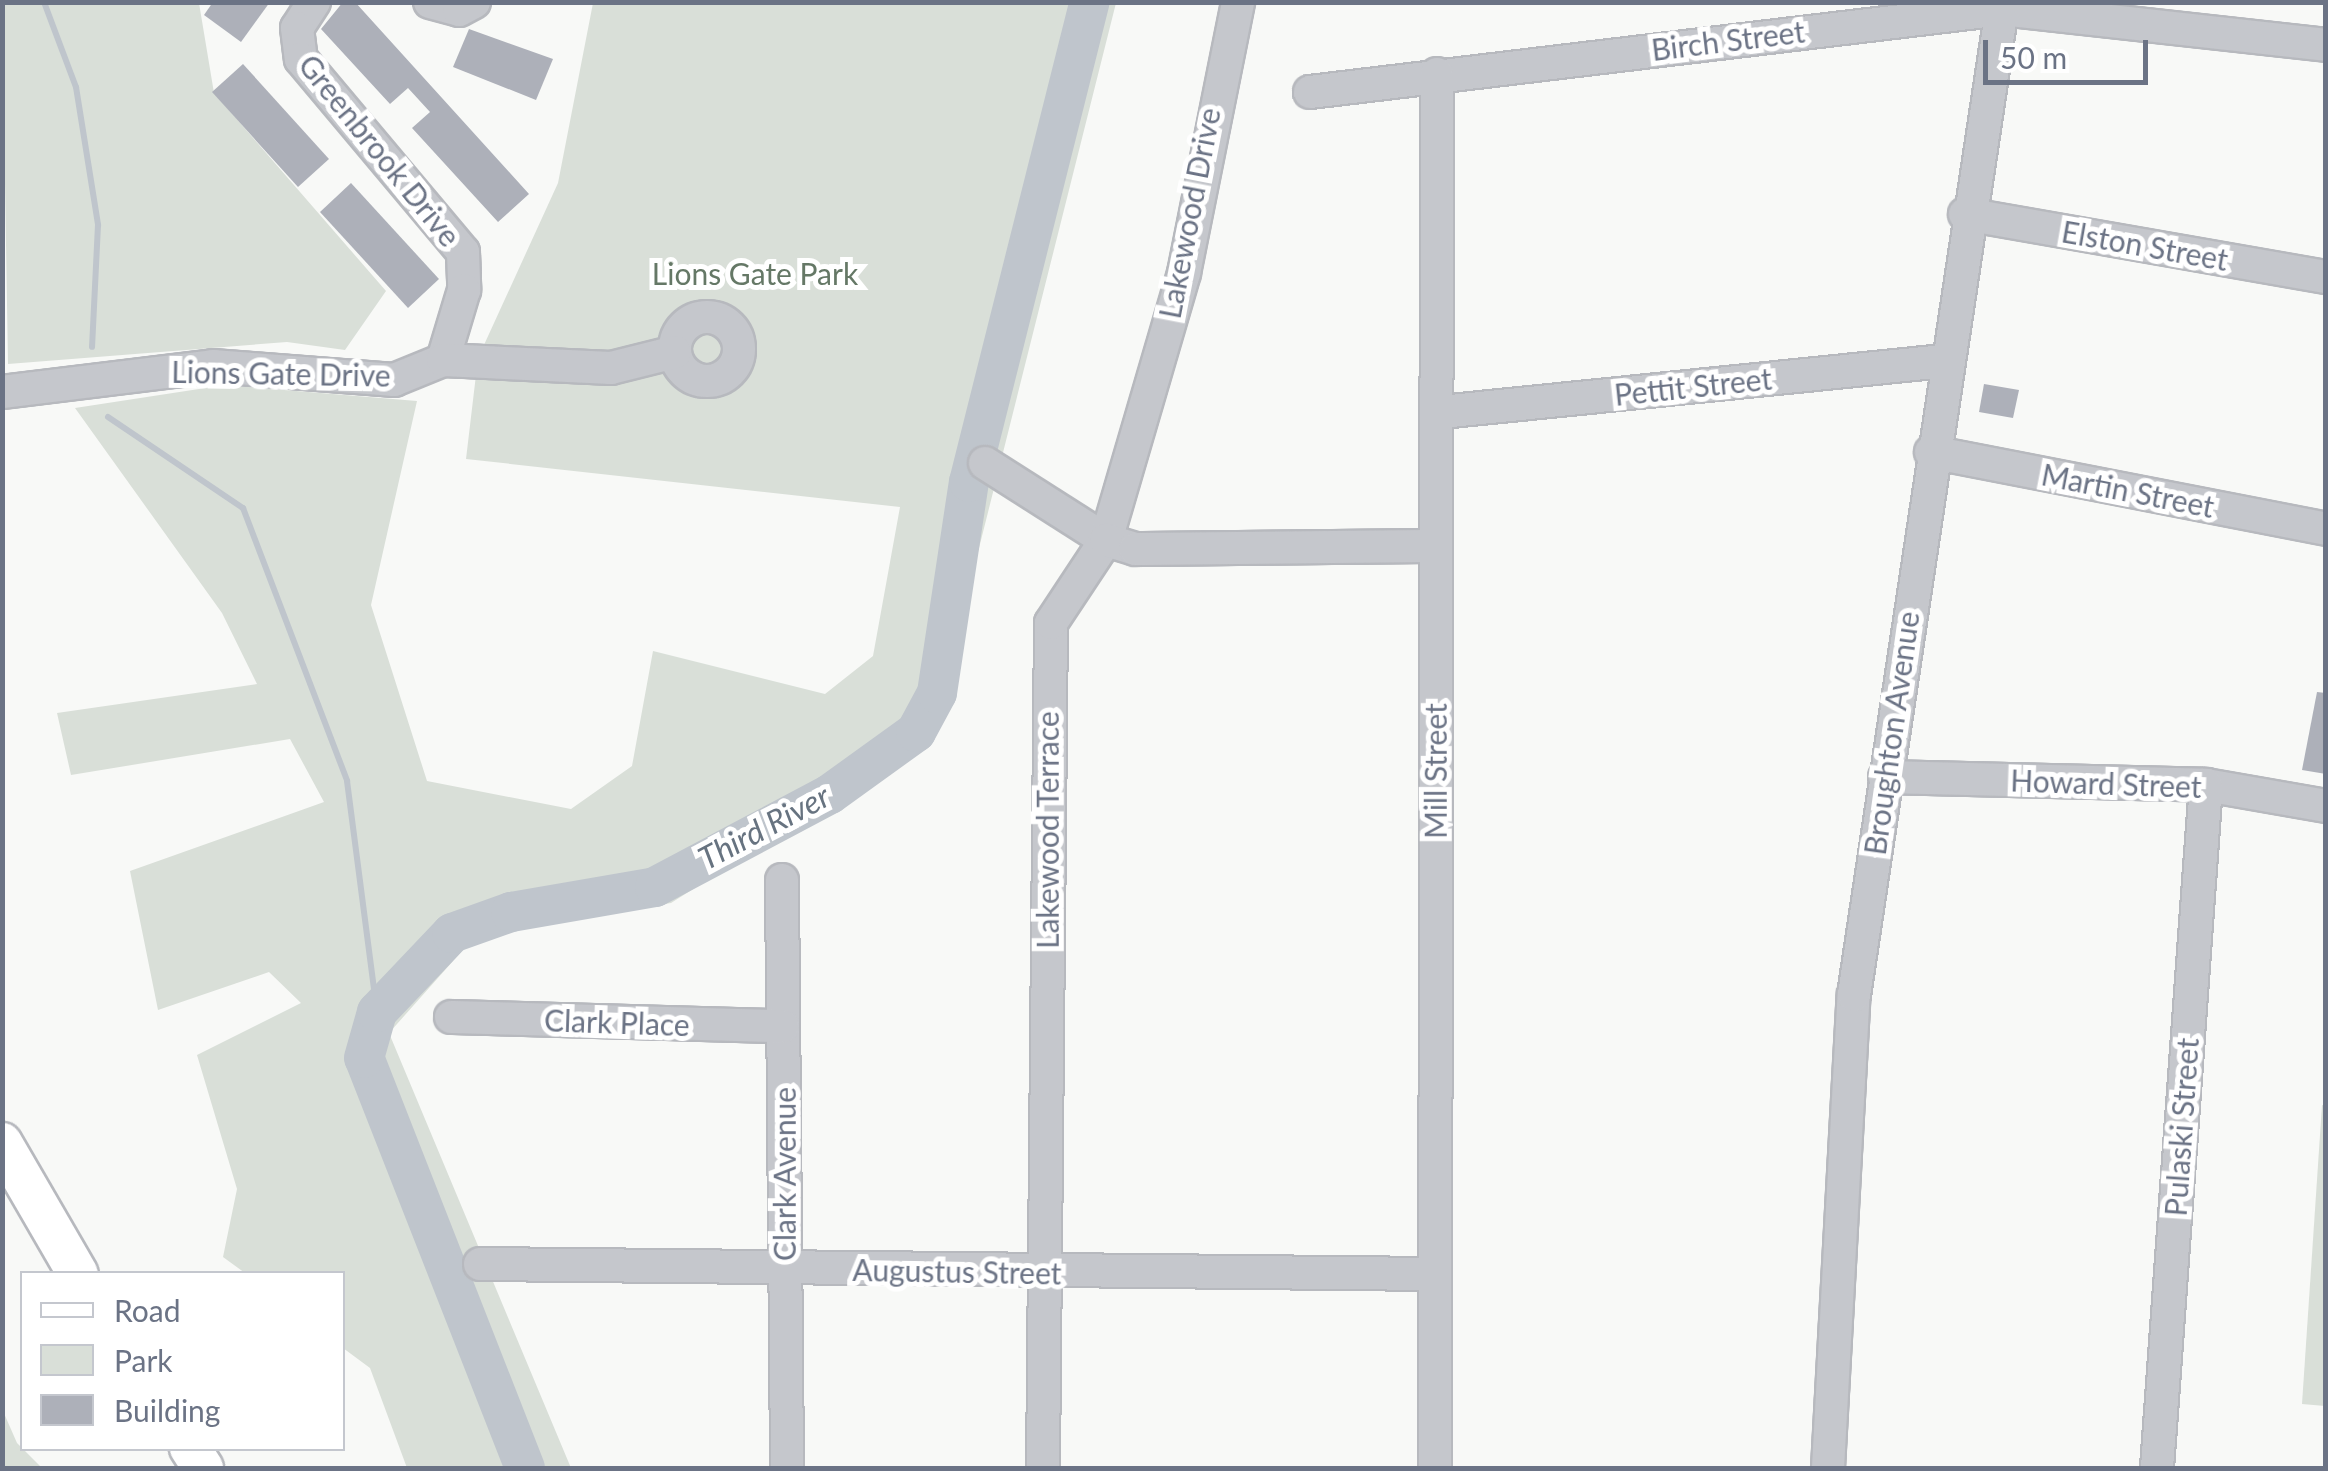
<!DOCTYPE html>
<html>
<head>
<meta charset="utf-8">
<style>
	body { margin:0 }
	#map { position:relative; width:2328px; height:1471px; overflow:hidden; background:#f8f9f7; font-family:Lato,sans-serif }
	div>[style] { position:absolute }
	.green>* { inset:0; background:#d9dfd8 }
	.stream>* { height:6px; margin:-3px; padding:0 3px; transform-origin:3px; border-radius:3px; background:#bfc5cc }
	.river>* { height:40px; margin:-20px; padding:0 20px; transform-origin:20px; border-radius:20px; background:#bfc5cc }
	.building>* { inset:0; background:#adb0b9 }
	.roads { filter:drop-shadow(2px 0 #b7b9be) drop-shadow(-2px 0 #b7b9be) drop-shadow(0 2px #b7b9be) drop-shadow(0 -2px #b7b9be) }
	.minor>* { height:32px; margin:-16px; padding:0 16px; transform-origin:16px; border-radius:16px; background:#c5c7cc }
	.minor>.ring { margin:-16px; padding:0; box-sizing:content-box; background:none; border:32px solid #c5c7cc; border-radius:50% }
	.major>* { height:40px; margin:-20px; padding:0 20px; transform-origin:20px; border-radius:20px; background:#fff }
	span { translate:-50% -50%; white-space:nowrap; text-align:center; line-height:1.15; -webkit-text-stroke:10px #fff; paint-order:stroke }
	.street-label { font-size:30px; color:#6b7385 }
	.park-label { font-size:30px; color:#657866 }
	.water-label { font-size:32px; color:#677380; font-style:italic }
	.frame { position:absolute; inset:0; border:5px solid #6b7385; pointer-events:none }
	.legend { position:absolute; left:20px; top:1271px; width:325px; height:180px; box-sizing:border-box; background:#fff; border:2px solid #c4c7ce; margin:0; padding:12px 18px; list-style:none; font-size:30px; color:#6b7385 }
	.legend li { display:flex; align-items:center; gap:20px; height:50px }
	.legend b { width:50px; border:2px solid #c4c7ce }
	.scale { position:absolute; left:1983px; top:40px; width:165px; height:45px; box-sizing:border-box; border:5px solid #6b7385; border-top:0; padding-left:12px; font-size:30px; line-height:35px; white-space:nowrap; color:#6b7385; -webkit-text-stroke:8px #fff; paint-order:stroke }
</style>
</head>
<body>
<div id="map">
	<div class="green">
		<div style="clip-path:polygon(2px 3px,199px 3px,214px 93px,386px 291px,345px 350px,287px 342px,8px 364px)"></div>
		<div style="clip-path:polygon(593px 3px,1116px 3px,931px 739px,671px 903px,477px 934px,389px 1033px,571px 1468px,407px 1468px,370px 1368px,343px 1348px,342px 1274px,245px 1273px,223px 1257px,237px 1189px,197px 1055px,301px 1003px,269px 972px,158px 1010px,130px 871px,324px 802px,290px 739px,71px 775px,57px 713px,257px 684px,222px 613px,75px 408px,225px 385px,417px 401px,371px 605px,427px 781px,571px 809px,632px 766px,653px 651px,825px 694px,873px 656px,900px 507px,466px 459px,478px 358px,558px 183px)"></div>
		<div style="clip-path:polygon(2322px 1105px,2326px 1106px,2325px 1406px,2302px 1404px)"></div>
		<div style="clip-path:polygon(3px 1411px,17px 1443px,42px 1468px,3px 1468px)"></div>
	</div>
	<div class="stream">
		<div style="left:44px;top:2px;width:91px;rotate:69.4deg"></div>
		<div style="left:76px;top:87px;width:140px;rotate:80.9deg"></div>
		<div style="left:98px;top:225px;width:122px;rotate:92.8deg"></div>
		<div style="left:108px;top:417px;width:163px;rotate:34deg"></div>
		<div style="left:243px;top:508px;width:292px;rotate:69.1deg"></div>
		<div style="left:347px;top:781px;width:233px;rotate:82.6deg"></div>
	</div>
	<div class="river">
		<div style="left:525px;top:1468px;width:440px;rotate:-111.4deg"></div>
		<div style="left:364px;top:1058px;width:48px;rotate:-74.2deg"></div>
		<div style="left:377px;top:1012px;width:109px;rotate:-46.5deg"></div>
		<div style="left:452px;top:933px;width:63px;rotate:-19.6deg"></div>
		<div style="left:511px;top:912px;width:146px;rotate:-9.8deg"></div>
		<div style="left:655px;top:887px;width:198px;rotate:-28deg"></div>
		<div style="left:830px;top:794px;width:106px;rotate:-35.8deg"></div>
		<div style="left:916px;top:732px;width:44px;rotate:-61.7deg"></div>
		<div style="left:937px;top:693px;width:213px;rotate:-81.4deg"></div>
		<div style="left:969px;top:482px;width:495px;rotate:-75.9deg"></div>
	</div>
	<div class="building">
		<div style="clip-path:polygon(213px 2px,270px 2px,241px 42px,204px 15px)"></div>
		<div style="clip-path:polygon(343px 2px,355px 2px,529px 194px,498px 222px,412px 128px,430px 112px,408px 88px,390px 104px,321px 29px)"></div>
		<div style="clip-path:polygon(469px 29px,553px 59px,536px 100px,453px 67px)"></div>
		<div style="clip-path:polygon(243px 64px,329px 159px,298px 187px,212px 92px)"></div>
		<div style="clip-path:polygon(351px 183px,439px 279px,408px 308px,320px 212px)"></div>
		<div style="clip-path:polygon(1984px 384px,2019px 390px,2013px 418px,1979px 412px)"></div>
		<div style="clip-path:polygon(2317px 692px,2326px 693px,2326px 774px,2302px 770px)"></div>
	</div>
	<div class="roads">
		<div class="minor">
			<div style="left:314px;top:2px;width:31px;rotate:123deg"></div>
			<div style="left:297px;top:28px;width:31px;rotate:83deg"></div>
			<div style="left:301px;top:59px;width:252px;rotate:50deg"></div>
			<div style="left:463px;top:252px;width:38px;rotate:88deg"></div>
			<div style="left:464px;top:290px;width:73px;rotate:106.7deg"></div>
			<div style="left:430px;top:2px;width:30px;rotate:15deg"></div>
			<div style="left:459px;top:10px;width:17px;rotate:-28deg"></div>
			<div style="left:1310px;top:92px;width:697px;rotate:-6.84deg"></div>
			<div style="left:2002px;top:9px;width:326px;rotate:6.3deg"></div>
			<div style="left:1965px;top:214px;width:366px;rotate:9.9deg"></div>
			<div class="ring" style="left:675px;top:317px;width:32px;height:32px"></div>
			<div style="left:2px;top:392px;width:213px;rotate:-7deg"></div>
			<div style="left:213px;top:366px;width:182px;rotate:4.4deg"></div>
			<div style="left:394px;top:380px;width:53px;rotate:-22.2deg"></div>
			<div style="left:443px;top:360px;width:168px;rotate:2.7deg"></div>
			<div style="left:611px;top:368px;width:66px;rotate:-14deg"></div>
			<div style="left:1441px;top:412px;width:506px;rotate:-5.79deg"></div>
			<div style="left:1931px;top:452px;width:402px;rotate:11deg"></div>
			<div style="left:985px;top:463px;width:143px;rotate:32.5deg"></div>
			<div style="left:1106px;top:540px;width:278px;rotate:-73.7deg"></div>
			<div style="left:1184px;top:273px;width:276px;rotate:-78.7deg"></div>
			<div style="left:1885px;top:777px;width:321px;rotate:1.4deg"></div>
			<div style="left:2206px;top:785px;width:122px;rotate:9.9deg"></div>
			<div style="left:782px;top:880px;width:588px;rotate:89.51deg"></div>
			<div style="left:451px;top:1017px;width:332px;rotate:1.6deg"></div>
			<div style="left:480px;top:1264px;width:954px;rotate:0.6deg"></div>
			<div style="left:1043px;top:1468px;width:845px;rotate:-89.46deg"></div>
			<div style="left:1051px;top:623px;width:100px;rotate:-56.5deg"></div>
			<div style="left:1106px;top:540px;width:30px;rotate:17deg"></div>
			<div style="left:1135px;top:549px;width:300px;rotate:-0.6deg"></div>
			<div style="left:1435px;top:1468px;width:1394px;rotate:-89.92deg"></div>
			<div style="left:1828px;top:1468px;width:474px;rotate:-86.9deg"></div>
			<div style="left:1854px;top:995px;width:1004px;rotate:-81.47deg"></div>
			<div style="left:2157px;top:1468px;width:685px;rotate:-85.9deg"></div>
		</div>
		<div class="major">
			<div style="left:2px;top:1143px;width:151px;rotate:59.9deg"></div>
			<div style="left:190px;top:1448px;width:24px;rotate:57deg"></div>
		</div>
	</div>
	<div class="street-label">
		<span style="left:1728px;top:40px;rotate:-7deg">Birch Street</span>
		<span style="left:380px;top:150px;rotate:51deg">Greenbrook Drive</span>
		<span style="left:1189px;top:213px;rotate:-79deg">Lakewood Drive</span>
		<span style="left:2145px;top:245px;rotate:10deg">Elston Street</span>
		<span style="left:281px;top:373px;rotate:1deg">Lions Gate Drive</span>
		<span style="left:1693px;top:386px;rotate:-6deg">Pettit Street</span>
		<span style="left:2128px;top:490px;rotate:11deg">Martin Street</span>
		<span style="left:1891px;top:733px;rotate:-82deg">Broughton Avenue</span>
		<span style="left:1435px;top:771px;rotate:-90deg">Mill Street</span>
		<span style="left:2106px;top:783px;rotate:2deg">Howard Street</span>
		<span style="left:1047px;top:830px;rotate:-90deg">Lakewood Terrace</span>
		<span style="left:617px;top:1022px;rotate:2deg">Clark Place</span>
		<span style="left:2181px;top:1127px;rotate:-86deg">Pulaski Street</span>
		<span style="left:784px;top:1174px;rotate:-90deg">Clark Avenue</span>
		<span style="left:957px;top:1271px;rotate:1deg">Augustus Street</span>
	</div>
	<div class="park-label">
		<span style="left:755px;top:273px">Lions Gate Park</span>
	</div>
	<div class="water-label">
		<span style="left:764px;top:827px;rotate:-28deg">Third River</span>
	</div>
	<div class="frame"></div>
	<ul class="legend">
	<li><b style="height:12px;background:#fff"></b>Road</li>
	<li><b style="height:28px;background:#d9dfd8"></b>Park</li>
	<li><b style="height:28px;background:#adb0b9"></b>Building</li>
	</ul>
	<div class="scale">50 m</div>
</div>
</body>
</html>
